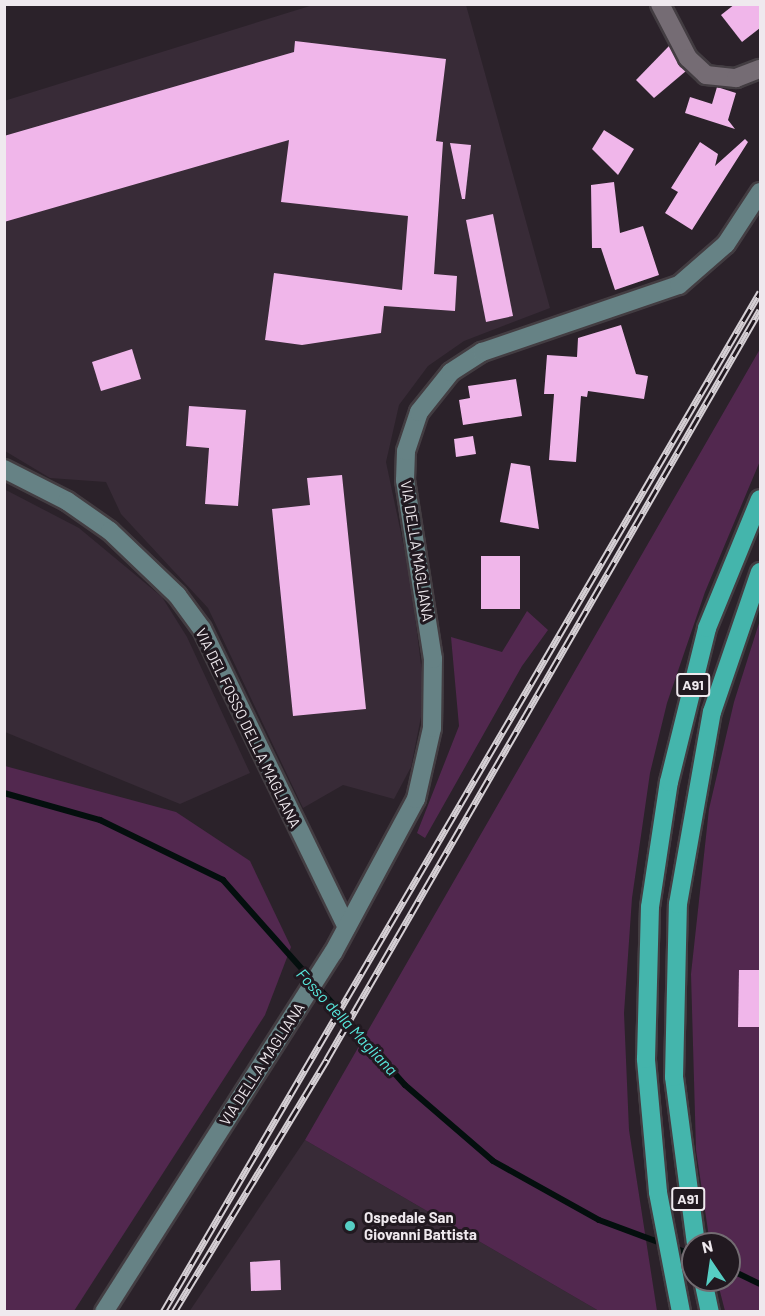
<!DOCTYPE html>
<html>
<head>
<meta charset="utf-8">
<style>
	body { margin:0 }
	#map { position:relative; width:765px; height:1316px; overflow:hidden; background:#2b222a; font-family:Barlow,sans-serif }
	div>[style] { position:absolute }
	.built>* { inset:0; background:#382b37 }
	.green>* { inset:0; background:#52284f }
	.stream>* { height:6px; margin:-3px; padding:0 3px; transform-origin:3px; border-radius:3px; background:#040f0e }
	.building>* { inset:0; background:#f0b6ea }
	.roads { filter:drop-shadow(2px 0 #433d42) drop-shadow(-2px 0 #433d42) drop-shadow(0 2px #433d42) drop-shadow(0 -2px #433d42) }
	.street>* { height:18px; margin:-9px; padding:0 9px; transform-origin:9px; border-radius:9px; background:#756c74 }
	.secondary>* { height:18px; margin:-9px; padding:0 9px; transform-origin:9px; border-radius:9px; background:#668285 }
	.highway>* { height:18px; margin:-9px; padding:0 9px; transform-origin:9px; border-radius:9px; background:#44b5ac }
	.rail>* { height:7px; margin-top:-3.5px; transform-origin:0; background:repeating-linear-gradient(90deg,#211920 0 14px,#d5cfd4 0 28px); box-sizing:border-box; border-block:2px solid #d5cfd4 }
	.dots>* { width:16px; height:16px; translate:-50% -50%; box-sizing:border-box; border:3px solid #211920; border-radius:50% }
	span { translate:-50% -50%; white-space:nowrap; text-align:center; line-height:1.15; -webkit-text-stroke:6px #211920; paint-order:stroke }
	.shield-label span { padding:2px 4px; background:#211920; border:2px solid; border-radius:4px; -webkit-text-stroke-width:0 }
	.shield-label { font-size:14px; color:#efe9ee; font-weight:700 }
	.street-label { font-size:15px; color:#efe9ee }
	.poi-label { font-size:15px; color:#efe9ee; font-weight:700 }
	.left { translate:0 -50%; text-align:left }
	.water-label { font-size:16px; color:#57e9de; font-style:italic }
	.frame { position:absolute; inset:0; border:6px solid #efe9ee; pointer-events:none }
	.north { position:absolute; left:681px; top:1232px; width:60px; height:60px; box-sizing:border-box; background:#211920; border:2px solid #736c72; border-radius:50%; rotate:347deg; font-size:16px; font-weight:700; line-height:24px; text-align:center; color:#efe9ee }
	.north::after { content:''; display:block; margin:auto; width:21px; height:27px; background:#56cec4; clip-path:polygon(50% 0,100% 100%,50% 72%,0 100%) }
</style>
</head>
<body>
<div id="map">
	<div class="built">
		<div style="clip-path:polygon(313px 5px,466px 5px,550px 308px,464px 341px,428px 366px,399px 405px,386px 462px,410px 576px,425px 697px,411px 767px,394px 799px,343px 785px,303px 808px,208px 608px,121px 514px,106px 482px,50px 478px,5px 451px,4px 101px)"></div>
		<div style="clip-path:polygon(4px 489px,79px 528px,162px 597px,187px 637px,250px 773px,180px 804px,5px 732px)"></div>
		<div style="clip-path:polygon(305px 1140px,599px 1311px,189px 1312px)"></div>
	</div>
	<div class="green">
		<div style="clip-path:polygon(760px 349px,760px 461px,705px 592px,667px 703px,650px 773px,632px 898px,624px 1013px,629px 1130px,657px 1311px,599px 1311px,305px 1140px)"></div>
		<div style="clip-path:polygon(527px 611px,548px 630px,522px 666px,425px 838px,417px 833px,459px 726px,451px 637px,502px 652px)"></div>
		<div style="clip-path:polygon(760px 620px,760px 1311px,725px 1311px,717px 1280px,729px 1280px,729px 1244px,710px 1244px,696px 1150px,691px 974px,709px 809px,734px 702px)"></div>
		<div style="clip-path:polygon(5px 766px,176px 812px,250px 861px,291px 947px,265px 1015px,74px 1311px,5px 1311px)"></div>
	</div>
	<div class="stream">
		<div style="left:4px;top:793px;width:100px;rotate:15.7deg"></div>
		<div style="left:100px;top:820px;width:137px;rotate:26deg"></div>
		<div style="left:223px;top:880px;width:274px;rotate:48.4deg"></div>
		<div style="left:405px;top:1085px;width:116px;rotate:40.8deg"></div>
		<div style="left:493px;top:1161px;width:121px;rotate:29.1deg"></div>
		<div style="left:599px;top:1220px;width:100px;rotate:20.4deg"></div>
		<div style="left:729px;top:1269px;width:34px;rotate:26deg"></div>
	</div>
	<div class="building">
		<div style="clip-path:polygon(735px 4px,760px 4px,760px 28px,742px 42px,721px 15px)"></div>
		<div style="clip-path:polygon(295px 41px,446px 59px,436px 141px,443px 142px,434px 274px,457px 276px,455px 311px,384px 306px,381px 333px,302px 345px,265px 340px,274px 273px,402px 290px,408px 216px,281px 202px,289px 140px,4px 222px,4px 136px,294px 52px)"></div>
		<div style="clip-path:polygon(669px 46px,686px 71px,654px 98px,636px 80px)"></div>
		<div style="clip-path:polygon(717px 87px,736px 93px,728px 120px,735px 129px,685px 113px,690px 97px,712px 104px)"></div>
		<div style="clip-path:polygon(604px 130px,634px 149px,618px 175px,592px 149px)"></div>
		<div style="clip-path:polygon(745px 139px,748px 142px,692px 230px,665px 213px,678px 192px,671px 188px,700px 142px,718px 154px,715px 166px)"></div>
		<div style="clip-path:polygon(450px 143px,471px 145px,465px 199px,462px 199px)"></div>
		<div style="clip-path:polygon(614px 182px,620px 233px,643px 226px,659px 275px,615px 290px,601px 248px,592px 248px,591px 185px)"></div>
		<div style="clip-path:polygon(493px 214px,513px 316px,486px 322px,466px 220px)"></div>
		<div style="clip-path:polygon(621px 325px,636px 374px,648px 376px,644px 399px,588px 391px,587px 397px,581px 396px,576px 462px,549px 460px,554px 394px,544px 394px,547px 355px,577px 357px,578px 338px)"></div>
		<div style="clip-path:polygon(132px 349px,141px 379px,101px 391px,92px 362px)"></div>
		<div style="clip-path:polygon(516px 379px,522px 416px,463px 425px,459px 400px,470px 398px,468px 386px)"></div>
		<div style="clip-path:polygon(189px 406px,246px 410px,238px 506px,205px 504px,209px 448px,186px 446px)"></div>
		<div style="clip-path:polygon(473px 436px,476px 454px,456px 457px,454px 439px)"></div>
		<div style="clip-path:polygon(511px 463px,530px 466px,539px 529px,500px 522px)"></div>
		<div style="clip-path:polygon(342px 475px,366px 709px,293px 716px,272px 509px,310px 505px,307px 478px)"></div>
		<div style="clip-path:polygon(481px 556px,520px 556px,520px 609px,481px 609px)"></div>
		<div style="clip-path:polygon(739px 970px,760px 970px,760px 1027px,738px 1027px)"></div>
		<div style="clip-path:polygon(280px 1260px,281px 1290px,251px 1291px,250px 1262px)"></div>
	</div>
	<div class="roads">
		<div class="street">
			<div style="left:660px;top:4px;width:61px;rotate:62.6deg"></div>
			<div style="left:688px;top:58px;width:25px;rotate:43deg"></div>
			<div style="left:706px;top:75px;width:30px;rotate:6deg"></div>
			<div style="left:736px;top:78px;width:26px;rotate:-21deg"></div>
		</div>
		<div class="secondary">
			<div style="left:4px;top:469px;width:71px;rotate:26.9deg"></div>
			<div style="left:67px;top:501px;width:52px;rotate:34.9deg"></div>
			<div style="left:110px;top:531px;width:93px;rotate:43.7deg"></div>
			<div style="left:177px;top:595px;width:42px;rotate:53.7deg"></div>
			<div style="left:202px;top:629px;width:331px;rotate:64.1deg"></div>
			<div style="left:104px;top:1312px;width:426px;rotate:-57.5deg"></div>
			<div style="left:333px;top:953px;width:175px;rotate:-61.7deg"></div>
			<div style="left:416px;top:799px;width:73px;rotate:-77.3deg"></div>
			<div style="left:432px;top:728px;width:69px;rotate:-89.2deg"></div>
			<div style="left:433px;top:659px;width:181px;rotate:-98.9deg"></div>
			<div style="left:405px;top:480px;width:29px;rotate:-88deg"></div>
			<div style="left:406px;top:451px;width:41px;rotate:-71.6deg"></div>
			<div style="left:419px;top:412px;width:51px;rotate:-51.3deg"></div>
			<div style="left:451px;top:372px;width:37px;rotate:-33deg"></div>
			<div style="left:482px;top:352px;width:208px;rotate:-18.8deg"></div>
			<div style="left:679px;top:285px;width:62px;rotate:-41.1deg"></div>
			<div style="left:726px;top:244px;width:62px;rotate:-56.8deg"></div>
		</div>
		<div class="highway">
			<div style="left:696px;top:1244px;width:168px;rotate:-97.5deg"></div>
			<div style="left:674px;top:1077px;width:173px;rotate:-88.7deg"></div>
			<div style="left:678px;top:904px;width:195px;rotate:-80deg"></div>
			<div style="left:712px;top:712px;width:148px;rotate:-71.1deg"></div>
			<div style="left:703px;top:1280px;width:33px;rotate:78deg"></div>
			<div style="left:681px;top:1312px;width:122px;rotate:-100.9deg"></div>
			<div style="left:658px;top:1192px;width:134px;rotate:-95.2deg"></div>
			<div style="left:646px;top:1059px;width:152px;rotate:-88.5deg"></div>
			<div style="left:650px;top:907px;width:126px;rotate:-81.4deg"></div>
			<div style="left:669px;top:782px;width:159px;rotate:-76.1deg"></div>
			<div style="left:707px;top:628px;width:139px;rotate:-67.7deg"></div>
		</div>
	</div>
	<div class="rail">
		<div style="left:163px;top:1312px;width:1182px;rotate:-59.66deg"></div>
		<div style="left:174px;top:1312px;width:296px;rotate:-58.8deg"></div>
		<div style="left:327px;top:1059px;width:865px;rotate:-59.97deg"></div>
	</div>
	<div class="dots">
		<div style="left:350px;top:1226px;background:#56cec4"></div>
	</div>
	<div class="shield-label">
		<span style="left:693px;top:685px">A91</span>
		<span style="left:688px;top:1199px">A91</span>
	</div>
	<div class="street-label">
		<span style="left:417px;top:551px;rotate:81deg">VIA DELLA MAGLIANA</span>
		<span style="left:248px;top:728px;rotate:64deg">VIA DEL FOSSO DELLA MAGLIANA</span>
		<span style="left:262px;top:1064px;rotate:-57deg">VIA DELLA MAGLIANA</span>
	</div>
	<div class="poi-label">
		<span class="left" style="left:364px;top:1226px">Ospedale San<br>Giovanni Battista</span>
	</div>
	<div class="water-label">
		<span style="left:347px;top:1022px;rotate:47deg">Fosso della Magliana</span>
	</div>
	<div class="frame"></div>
	<div class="north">N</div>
</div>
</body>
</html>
